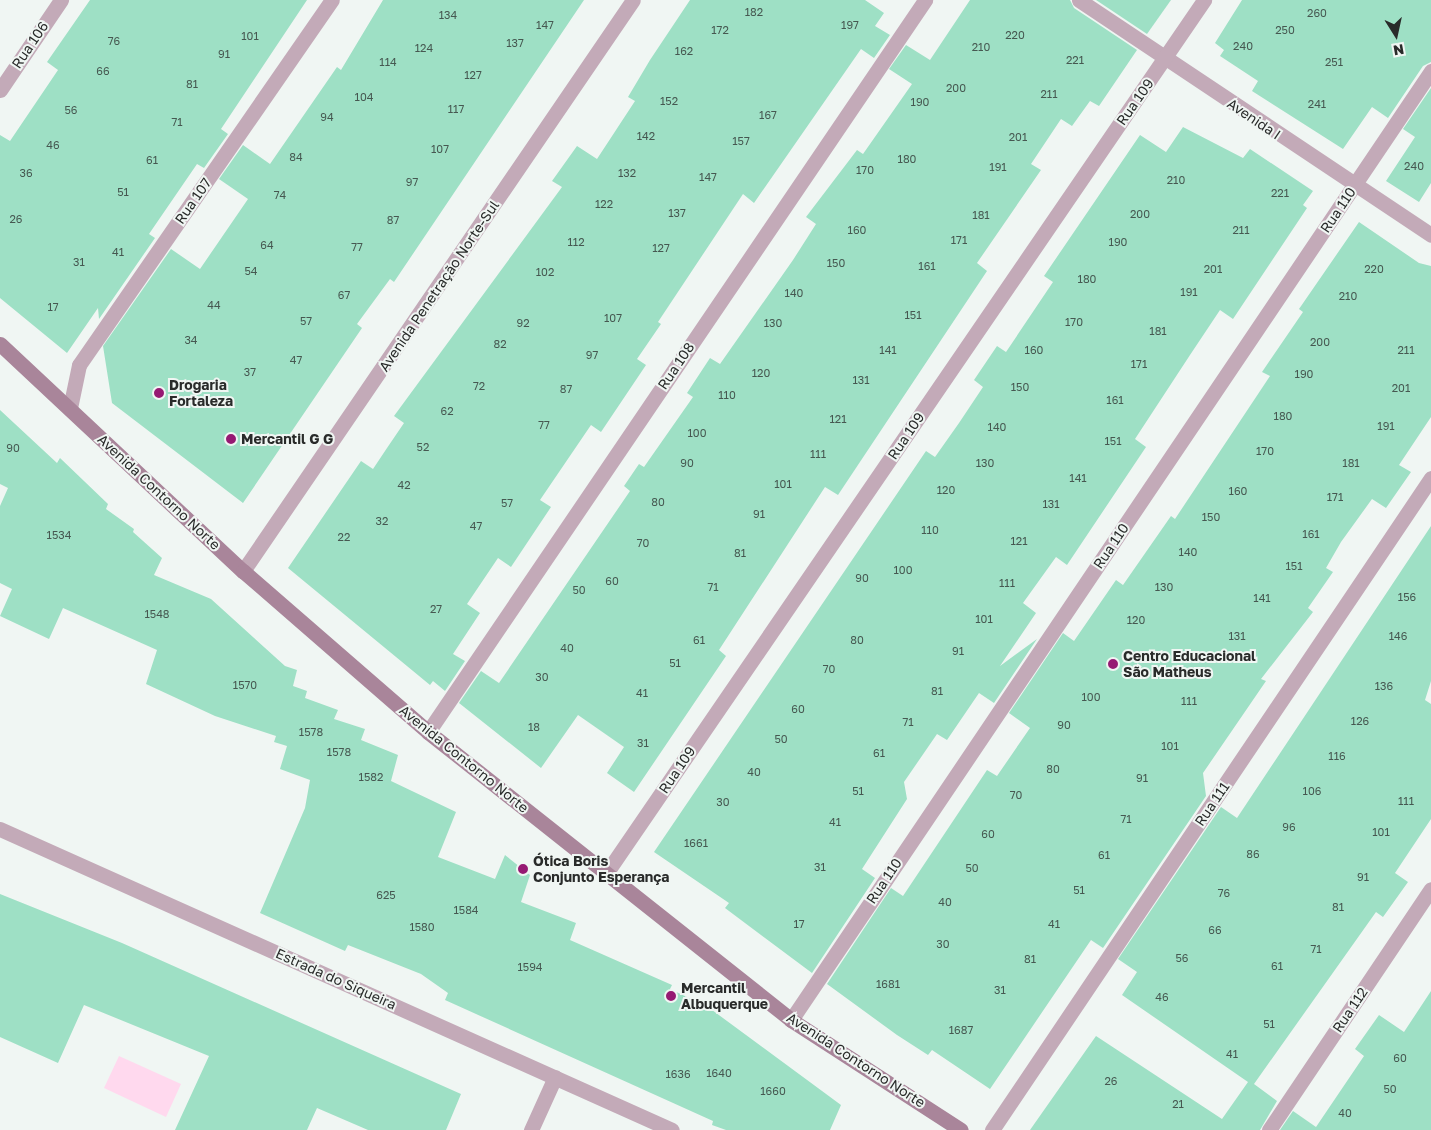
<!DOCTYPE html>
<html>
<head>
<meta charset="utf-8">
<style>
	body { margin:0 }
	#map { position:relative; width:1431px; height:1130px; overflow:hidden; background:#f0f6f3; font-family:"Golos Text",sans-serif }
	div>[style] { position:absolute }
	.green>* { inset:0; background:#ffd9ee }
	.building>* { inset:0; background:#9ee0c5 }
	.street>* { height:15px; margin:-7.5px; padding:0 7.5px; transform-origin:7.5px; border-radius:7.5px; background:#c3aab8 }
	.secondary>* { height:15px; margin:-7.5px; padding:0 7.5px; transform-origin:7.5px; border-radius:7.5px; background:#a9859a }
	.dots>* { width:14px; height:14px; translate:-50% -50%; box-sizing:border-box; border:2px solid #f0f6f3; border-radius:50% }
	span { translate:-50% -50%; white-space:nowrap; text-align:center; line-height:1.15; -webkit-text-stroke:4px #f0f6f3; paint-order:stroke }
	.number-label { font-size:11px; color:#465851 }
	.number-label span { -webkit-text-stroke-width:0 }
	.street-label { font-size:14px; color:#292b2a }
	.poi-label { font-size:14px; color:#292b2a; font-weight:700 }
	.left { translate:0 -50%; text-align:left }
	.north { position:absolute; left:1371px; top:10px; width:50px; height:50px; -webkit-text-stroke:4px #f0f6f3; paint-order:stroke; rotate:170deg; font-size:14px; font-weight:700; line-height:20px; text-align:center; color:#292b2a }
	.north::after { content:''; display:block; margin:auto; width:18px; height:22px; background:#292b2a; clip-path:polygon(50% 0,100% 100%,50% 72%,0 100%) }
</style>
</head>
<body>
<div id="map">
	<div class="green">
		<div style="clip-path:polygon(119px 1056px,181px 1084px,166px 1117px,104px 1088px)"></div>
	</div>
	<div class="building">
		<div style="clip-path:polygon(90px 0,307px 0,221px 129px,228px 134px,204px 168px,197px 164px,149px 234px,155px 238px,99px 319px,98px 308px,67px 353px,0 298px,0 135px,10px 141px,58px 70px,47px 62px)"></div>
		<div style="clip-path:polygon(383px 0,584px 0,394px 282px,390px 279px,357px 324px,362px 328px,243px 503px,112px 403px,103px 346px,171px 249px,200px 269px,248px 199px,219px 179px,243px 145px,270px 164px,337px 67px,341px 70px)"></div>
		<div style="clip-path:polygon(690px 0,865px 0,884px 13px,875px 26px,890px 35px,874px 58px,861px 49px,754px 203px,743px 194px,658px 322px,661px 324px,637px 359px,646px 365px,601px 432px,591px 425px,540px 500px,551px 507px,511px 567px,498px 558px,467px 604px,480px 613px,453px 654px,465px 661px,445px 691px,433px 681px,430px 685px,288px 568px,361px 461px,373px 469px,387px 448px,404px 423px,394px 416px,562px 187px,552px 181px,577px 146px,597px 159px,635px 101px,628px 97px,650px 60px)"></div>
		<div style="clip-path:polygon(970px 0,1070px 0,1074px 8px,1137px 50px,1099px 106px,1090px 101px,1072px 126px,1061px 119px,1031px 164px,1041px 170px,977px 263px,987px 271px,838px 495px,825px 487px,719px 650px,726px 656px,634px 792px,607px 773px,624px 747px,578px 715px,541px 768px,459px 703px,481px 671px,499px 683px,630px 491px,624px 486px,639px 464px,644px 467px,693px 397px,687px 393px,710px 358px,720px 364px,793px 260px,816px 224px,806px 217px,857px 150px,863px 154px,912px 84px,889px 69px,906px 45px,930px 60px)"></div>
		<div style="clip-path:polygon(1096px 0,1171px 0,1147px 34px)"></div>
		<div style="clip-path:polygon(1242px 0,1431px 0,1431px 62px,1423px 66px,1388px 118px,1372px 107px,1343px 149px,1252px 91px,1258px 81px,1220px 56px,1224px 50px,1215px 43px)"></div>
		<div style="clip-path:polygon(1431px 88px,1431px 183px,1419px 202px,1386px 181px,1415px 137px,1403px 129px)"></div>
		<div style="clip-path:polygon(1183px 127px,1243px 158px,1250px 149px,1313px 191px,1303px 205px,1307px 208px,1233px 319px,1220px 310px,1190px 355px,1135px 439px,1146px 447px,1067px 565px,1056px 557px,1023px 603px,1036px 613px,1000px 666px,1037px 639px,994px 703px,979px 693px,947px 740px,937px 734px,904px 782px,907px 799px,862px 869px,875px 878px,812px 973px,725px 908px,729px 903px,654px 852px,926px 451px,935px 457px,959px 423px,983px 387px,974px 380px,997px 346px,1006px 352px,1053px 282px,1044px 276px,1140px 135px,1166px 152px)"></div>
		<div style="clip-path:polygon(1359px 222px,1419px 263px,1431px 266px,1431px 417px,1399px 465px,1411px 472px,1386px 508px,1372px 499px,1341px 542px,1326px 568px,1333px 572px,1308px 608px,1313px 612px,1261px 679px,1266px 681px,1203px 773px,1206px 796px,1103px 948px,1091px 940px,990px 1089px,932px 1050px,928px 1055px,897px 1035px,827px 984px,891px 888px,903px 896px,987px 770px,997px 776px,1030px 728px,1009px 713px,1063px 633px,1074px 641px,1116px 580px,1123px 585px,1171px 516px,1175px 519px,1270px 376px,1262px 372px,1303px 312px,1299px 309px)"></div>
		<div style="clip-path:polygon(0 410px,57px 463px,60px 458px,108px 504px,106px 509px,134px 529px,133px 532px,162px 558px,154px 575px,211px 599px,285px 666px,297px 670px,293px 686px,307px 691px,305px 698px,338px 710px,334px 719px,365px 729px,361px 740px,398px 755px,391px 781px,456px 812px,438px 857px,495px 879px,505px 855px,530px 875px,521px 902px,576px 923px,570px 940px,672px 985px,670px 989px,708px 1007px,841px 1105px,830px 1130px,726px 1130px,712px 1125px,713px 1121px,445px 1000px,448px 993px,421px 974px,348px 945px,345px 951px,260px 913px,305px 808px,310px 780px,280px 769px,287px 746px,274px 742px,276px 736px,215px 716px,146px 684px,157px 650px,63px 608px,49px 639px,0 616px,12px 589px,0 583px,0 506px,8px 488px,0 484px)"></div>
		<div style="clip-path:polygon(1431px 526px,1431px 681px,1425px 700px,1431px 704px,1431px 819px,1395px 873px,1408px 882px,1383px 917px,1376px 912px,1254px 1084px,1277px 1101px,1260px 1130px,1030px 1130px,1096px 1036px,1222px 1119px,1248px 1082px,1122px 995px,1137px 972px,1118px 959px,1221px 807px,1237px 818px)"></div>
		<div style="clip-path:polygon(0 894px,122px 943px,461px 1094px,446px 1130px,368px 1130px,317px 1108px,307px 1130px,175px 1130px,209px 1056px,84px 1005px,58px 1063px,0 1037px)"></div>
		<div style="clip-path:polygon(1431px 991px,1431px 1130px,1280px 1130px,1293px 1111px,1316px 1127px,1364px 1056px,1355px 1049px,1379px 1015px,1404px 1032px)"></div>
	</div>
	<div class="street">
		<div style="left:1079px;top:0;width:423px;rotate:33.7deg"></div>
		<div style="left:0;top:90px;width:109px;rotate:-55.9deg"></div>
		<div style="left:70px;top:408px;width:44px;rotate:-78.2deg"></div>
		<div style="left:79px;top:365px;width:444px;rotate:-55.3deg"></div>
		<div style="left:243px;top:571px;width:691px;rotate:-55.67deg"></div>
		<div style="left:428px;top:732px;width:885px;rotate:-55.82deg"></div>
		<div style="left:0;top:829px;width:736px;rotate:24.13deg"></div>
		<div style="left:607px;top:872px;width:1057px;rotate:-55.6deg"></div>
		<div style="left:791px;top:1020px;width:1145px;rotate:-56deg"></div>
		<div style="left:531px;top:1130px;width:58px;rotate:-65.6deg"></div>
		<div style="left:992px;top:1130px;width:786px;rotate:-56.05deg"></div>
		<div style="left:1269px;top:1130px;width:290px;rotate:-56.1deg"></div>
	</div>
	<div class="secondary">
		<div style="left:0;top:344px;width:333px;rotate:43.1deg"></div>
		<div style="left:243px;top:571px;width:245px;rotate:41deg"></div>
		<div style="left:428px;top:732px;width:463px;rotate:38.4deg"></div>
		<div style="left:791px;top:1020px;width:202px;rotate:32.9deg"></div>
	</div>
	<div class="dots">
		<div style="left:159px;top:393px;background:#961a73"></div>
		<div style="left:231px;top:439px;background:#961a73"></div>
		<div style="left:1113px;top:664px;background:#961a73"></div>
		<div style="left:523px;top:869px;background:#961a73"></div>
		<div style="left:671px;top:996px;background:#961a73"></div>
	</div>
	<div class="number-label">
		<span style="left:754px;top:12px">182</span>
		<span style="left:1317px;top:13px">260</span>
		<span style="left:448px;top:15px">134</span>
		<span style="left:545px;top:25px">147</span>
		<span style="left:850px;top:25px">197</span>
		<span style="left:720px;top:30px">172</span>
		<span style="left:1285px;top:30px">250</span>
		<span style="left:1015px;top:35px">220</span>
		<span style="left:250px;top:36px">101</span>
		<span style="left:114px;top:41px">76</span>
		<span style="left:515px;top:43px">137</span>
		<span style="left:1243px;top:46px">240</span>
		<span style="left:981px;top:47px">210</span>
		<span style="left:424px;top:48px">124</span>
		<span style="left:684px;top:51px">162</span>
		<span style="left:224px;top:54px">91</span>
		<span style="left:1075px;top:60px">221</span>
		<span style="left:388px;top:62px">114</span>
		<span style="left:1334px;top:62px">251</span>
		<span style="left:103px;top:71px">66</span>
		<span style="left:473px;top:75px">127</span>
		<span style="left:192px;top:84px">81</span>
		<span style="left:956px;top:88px">200</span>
		<span style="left:1049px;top:94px">211</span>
		<span style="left:364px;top:97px">104</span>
		<span style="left:669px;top:101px">152</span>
		<span style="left:920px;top:102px">190</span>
		<span style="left:1317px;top:104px">241</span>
		<span style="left:456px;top:109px">117</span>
		<span style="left:71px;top:110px">56</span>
		<span style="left:768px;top:115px">167</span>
		<span style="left:327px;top:117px">94</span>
		<span style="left:177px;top:122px">71</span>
		<span style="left:646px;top:136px">142</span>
		<span style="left:1018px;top:137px">201</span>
		<span style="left:741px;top:141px">157</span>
		<span style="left:53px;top:145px">46</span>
		<span style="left:440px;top:149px">107</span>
		<span style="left:296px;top:157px">84</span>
		<span style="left:907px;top:159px">180</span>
		<span style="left:152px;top:160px">61</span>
		<span style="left:1414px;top:166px">240</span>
		<span style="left:998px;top:167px">191</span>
		<span style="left:865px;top:170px">170</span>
		<span style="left:26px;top:173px">36</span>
		<span style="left:627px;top:173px">132</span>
		<span style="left:708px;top:177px">147</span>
		<span style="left:1176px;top:180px">210</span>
		<span style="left:412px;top:182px">97</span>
		<span style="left:123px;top:192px">51</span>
		<span style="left:1280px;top:193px">221</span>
		<span style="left:280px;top:195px">74</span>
		<span style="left:604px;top:204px">122</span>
		<span style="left:677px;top:213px">137</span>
		<span style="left:1140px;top:214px">200</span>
		<span style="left:981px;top:215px">181</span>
		<span style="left:16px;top:219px">26</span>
		<span style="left:393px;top:220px">87</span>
		<span style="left:857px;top:230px">160</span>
		<span style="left:1241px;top:230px">211</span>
		<span style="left:959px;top:240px">171</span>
		<span style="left:576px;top:242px">112</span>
		<span style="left:1118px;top:242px">190</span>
		<span style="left:267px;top:245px">64</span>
		<span style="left:357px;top:247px">77</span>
		<span style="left:661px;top:248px">127</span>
		<span style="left:118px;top:252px">41</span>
		<span style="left:79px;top:262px">31</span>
		<span style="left:836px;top:263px">150</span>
		<span style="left:927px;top:266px">161</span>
		<span style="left:1213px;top:269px">201</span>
		<span style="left:1374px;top:269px">220</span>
		<span style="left:251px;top:271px">54</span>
		<span style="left:545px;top:272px">102</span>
		<span style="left:1087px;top:279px">180</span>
		<span style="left:1189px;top:292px">191</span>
		<span style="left:794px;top:293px">140</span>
		<span style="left:344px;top:295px">67</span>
		<span style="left:1348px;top:296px">210</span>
		<span style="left:214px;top:305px">44</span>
		<span style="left:53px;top:307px">17</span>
		<span style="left:913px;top:315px">151</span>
		<span style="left:613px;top:318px">107</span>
		<span style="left:306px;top:321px">57</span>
		<span style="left:1074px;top:322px">170</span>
		<span style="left:523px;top:323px">92</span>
		<span style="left:773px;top:323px">130</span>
		<span style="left:1158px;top:331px">181</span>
		<span style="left:191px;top:340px">34</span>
		<span style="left:1320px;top:342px">200</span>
		<span style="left:500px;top:344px">82</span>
		<span style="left:888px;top:350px">141</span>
		<span style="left:1034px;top:350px">160</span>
		<span style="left:1406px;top:350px">211</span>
		<span style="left:592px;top:355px">97</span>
		<span style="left:296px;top:360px">47</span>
		<span style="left:1139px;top:364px">171</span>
		<span style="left:250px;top:372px">37</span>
		<span style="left:761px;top:373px">120</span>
		<span style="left:1304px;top:374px">190</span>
		<span style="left:861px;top:380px">131</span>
		<span style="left:479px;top:386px">72</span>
		<span style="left:1020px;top:387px">150</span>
		<span style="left:1401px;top:388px">201</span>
		<span style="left:566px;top:389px">87</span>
		<span style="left:727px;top:395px">110</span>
		<span style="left:1115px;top:400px">161</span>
		<span style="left:447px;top:411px">62</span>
		<span style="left:1283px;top:416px">180</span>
		<span style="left:838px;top:419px">121</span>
		<span style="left:544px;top:425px">77</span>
		<span style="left:1386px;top:426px">191</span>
		<span style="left:997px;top:427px">140</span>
		<span style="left:697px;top:433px">100</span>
		<span style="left:1113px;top:441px">151</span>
		<span style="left:423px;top:447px">52</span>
		<span style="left:13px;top:448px">90</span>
		<span style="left:1265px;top:451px">170</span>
		<span style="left:818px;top:454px">111</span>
		<span style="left:687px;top:463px">90</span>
		<span style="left:985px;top:463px">130</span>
		<span style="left:1351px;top:463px">181</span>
		<span style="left:1078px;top:478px">141</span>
		<span style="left:783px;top:484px">101</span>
		<span style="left:404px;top:485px">42</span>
		<span style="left:946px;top:490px">120</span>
		<span style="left:1238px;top:491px">160</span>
		<span style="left:1335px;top:497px">171</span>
		<span style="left:658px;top:502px">80</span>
		<span style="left:507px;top:503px">57</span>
		<span style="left:1051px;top:504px">131</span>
		<span style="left:759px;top:514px">91</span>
		<span style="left:1211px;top:517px">150</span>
		<span style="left:382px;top:521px">32</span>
		<span style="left:476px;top:526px">47</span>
		<span style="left:930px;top:530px">110</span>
		<span style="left:1311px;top:534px">161</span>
		<span style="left:59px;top:535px">1534</span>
		<span style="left:344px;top:537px">22</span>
		<span style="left:1019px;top:541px">121</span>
		<span style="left:643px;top:543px">70</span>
		<span style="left:1188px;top:552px">140</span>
		<span style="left:740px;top:553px">81</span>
		<span style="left:1294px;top:566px">151</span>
		<span style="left:903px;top:570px">100</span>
		<span style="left:862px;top:578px">90</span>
		<span style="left:612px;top:581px">60</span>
		<span style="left:1007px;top:583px">111</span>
		<span style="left:713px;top:587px">71</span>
		<span style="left:1164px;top:587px">130</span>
		<span style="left:579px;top:590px">50</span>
		<span style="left:1407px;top:597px">156</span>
		<span style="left:1262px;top:598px">141</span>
		<span style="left:436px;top:609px">27</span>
		<span style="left:157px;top:614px">1548</span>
		<span style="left:984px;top:619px">101</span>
		<span style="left:1136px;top:620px">120</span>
		<span style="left:1237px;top:636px">131</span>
		<span style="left:1398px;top:636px">146</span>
		<span style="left:699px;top:640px">61</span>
		<span style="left:857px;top:640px">80</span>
		<span style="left:567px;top:648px">40</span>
		<span style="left:958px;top:651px">91</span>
		<span style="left:675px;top:663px">51</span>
		<span style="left:829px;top:669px">70</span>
		<span style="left:542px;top:677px">30</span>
		<span style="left:245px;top:685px">1570</span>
		<span style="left:1384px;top:686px">136</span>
		<span style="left:937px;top:691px">81</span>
		<span style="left:642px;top:693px">41</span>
		<span style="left:1091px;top:697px">100</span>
		<span style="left:1189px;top:701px">111</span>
		<span style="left:798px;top:709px">60</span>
		<span style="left:1360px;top:721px">126</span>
		<span style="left:908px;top:722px">71</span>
		<span style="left:1064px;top:725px">90</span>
		<span style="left:534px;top:727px">18</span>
		<span style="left:311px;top:732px">1578</span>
		<span style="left:781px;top:739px">50</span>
		<span style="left:643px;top:743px">31</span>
		<span style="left:1170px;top:746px">101</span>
		<span style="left:339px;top:752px">1578</span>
		<span style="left:879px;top:753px">61</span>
		<span style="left:1337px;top:756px">116</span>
		<span style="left:1053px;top:769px">80</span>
		<span style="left:754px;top:772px">40</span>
		<span style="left:371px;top:777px">1582</span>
		<span style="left:1142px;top:778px">91</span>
		<span style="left:858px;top:791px">51</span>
		<span style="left:1312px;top:791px">106</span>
		<span style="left:1016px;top:795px">70</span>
		<span style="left:1406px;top:801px">111</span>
		<span style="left:723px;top:802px">30</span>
		<span style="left:1126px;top:819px">71</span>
		<span style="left:835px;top:822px">41</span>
		<span style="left:1289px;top:827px">96</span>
		<span style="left:1381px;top:832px">101</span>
		<span style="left:988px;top:834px">60</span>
		<span style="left:696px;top:843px">1661</span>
		<span style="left:1253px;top:854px">86</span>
		<span style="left:1104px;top:855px">61</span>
		<span style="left:820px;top:867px">31</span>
		<span style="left:972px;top:868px">50</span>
		<span style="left:1363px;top:877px">91</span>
		<span style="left:1079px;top:890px">51</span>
		<span style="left:1224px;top:893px">76</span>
		<span style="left:386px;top:895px">625</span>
		<span style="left:945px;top:902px">40</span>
		<span style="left:1338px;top:907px">81</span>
		<span style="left:466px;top:910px">1584</span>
		<span style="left:799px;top:924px">17</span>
		<span style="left:1054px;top:924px">41</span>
		<span style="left:422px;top:927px">1580</span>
		<span style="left:1215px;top:930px">66</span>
		<span style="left:943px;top:944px">30</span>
		<span style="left:1316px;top:949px">71</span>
		<span style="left:1182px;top:958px">56</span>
		<span style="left:1030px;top:959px">81</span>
		<span style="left:1277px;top:966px">61</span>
		<span style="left:530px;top:967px">1594</span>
		<span style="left:888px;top:984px">1681</span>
		<span style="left:1000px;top:990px">31</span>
		<span style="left:1162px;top:997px">46</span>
		<span style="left:1269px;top:1024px">51</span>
		<span style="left:961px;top:1030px">1687</span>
		<span style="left:1232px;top:1054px">41</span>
		<span style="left:1400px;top:1058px">60</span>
		<span style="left:719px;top:1073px">1640</span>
		<span style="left:678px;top:1074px">1636</span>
		<span style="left:1111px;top:1081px">26</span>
		<span style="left:1390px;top:1089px">50</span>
		<span style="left:773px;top:1091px">1660</span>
		<span style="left:1178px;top:1104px">21</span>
		<span style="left:1345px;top:1113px">40</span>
	</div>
	<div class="street-label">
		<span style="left:30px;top:45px;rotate:-56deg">Rua 106</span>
		<span style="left:1135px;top:102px;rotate:-55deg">Rua 109</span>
		<span style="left:1254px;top:119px;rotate:34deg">Avenida I</span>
		<span style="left:193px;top:201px;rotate:-55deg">Rua 107</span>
		<span style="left:1338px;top:210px;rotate:-56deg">Rua 110</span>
		<span style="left:439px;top:286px;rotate:-56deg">Avenida Penetração Norte-Sul</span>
		<span style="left:676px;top:366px;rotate:-56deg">Rua 108</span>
		<span style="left:906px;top:436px;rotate:-56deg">Rua 109</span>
		<span style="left:159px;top:492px;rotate:43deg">Avenida Contorno Norte</span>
		<span style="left:1111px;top:546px;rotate:-56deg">Rua 110</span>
		<span style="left:464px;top:759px;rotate:39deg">Avenida Contorno Norte</span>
		<span style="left:677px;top:770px;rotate:-56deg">Rua 109</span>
		<span style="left:1212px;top:804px;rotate:-56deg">Rua 111</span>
		<span style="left:884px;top:881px;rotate:-56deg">Rua 110</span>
		<span style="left:336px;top:979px;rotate:24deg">Estrada do Siqueira</span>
		<span style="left:1350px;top:1010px;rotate:-56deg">Rua 112</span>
		<span style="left:856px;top:1060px;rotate:33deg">Avenida Contorno Norte</span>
	</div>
	<div class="poi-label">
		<span class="left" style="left:169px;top:393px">Drogaria<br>Fortaleza</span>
		<span class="left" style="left:241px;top:439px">Mercantil G G</span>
		<span class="left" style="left:1123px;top:664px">Centro Educacional<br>São Matheus</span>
		<span class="left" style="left:533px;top:869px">Ótica Boris<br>Conjunto Esperança</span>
		<span class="left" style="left:681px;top:996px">Mercantil<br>Albuquerque</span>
	</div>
	<div class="north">N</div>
</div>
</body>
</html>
